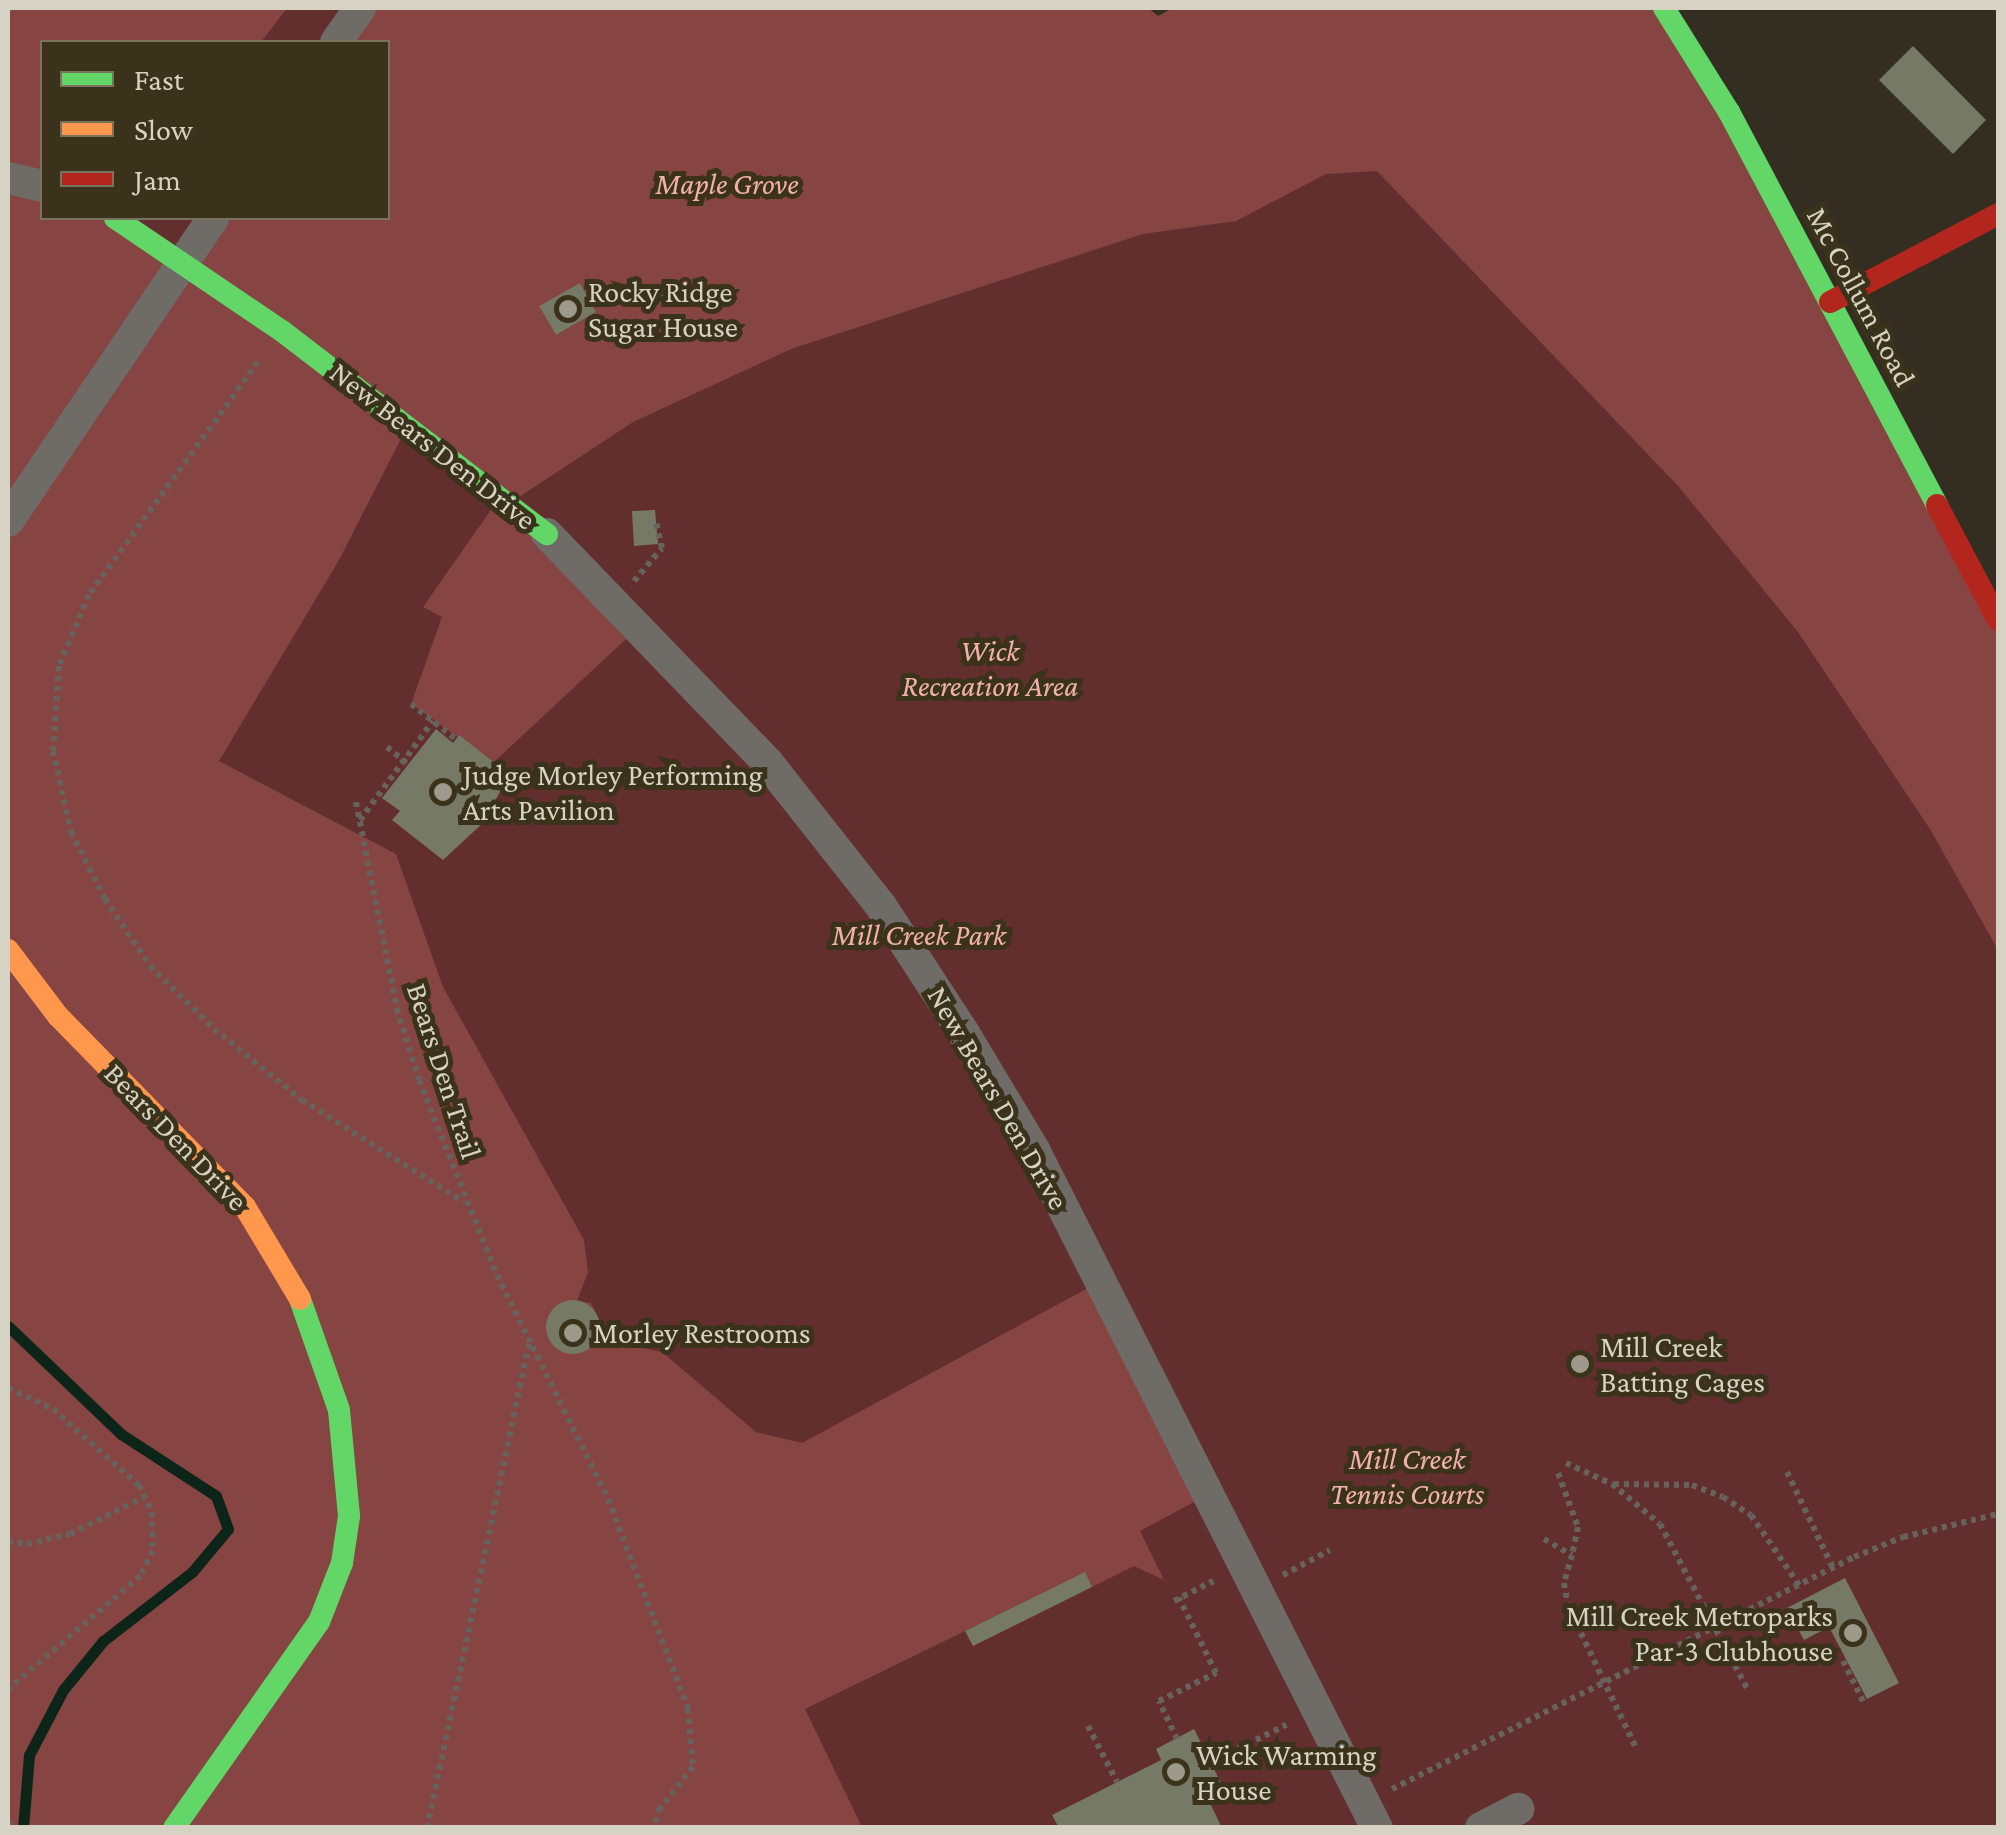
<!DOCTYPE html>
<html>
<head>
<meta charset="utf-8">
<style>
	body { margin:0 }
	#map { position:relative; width:2006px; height:1835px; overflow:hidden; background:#332e21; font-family:"Crimson Pro",serif }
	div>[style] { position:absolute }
	.green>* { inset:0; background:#632f2e }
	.forest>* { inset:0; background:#864443 }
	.stream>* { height:11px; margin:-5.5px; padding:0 5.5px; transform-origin:5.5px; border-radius:5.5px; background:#0d2418 }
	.building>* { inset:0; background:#767965 }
	.round { border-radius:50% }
	.path>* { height:6px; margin-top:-3px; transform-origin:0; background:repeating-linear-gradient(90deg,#67635c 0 5px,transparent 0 10px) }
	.street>* { height:32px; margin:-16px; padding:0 16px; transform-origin:16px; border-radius:16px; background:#6f6b67 }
	.fast>* { height:22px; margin:-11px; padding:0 11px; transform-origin:11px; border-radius:11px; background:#63d668 }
	.slow>* { height:22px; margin:-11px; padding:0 11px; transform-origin:11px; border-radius:11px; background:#ff974d }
	.jam>* { height:22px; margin:-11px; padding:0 11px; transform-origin:11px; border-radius:11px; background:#b3261e }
	.dots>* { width:28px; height:28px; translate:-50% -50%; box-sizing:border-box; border:5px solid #3a321a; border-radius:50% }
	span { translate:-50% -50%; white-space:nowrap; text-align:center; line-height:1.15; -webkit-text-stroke:10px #3a321a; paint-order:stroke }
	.park-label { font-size:30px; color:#f3b0ae; font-style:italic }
	.poi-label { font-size:30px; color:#d6d2c4 }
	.left { translate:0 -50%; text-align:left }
	.right { translate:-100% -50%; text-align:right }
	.street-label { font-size:30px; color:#d6d2c4 }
	.frame { position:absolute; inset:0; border:10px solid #d6d2c4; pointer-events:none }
	.legend { position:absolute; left:40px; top:40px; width:350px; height:180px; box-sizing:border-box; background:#3a321a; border:2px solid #78725e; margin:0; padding:12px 18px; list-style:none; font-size:30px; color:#d6d2c4 }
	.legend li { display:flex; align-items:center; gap:20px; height:50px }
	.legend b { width:50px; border:2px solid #78725e }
</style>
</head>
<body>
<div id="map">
	<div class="green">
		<div style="clip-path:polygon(evenodd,8px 8px,1148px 8px,1296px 126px,1449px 8px,1998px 620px,1998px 1827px,8px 1828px,8px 8px,42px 42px,388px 42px,388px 218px,42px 218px,42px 42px)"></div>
	</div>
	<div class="forest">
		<div style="clip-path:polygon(evenodd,8px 8px,287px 8px,261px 42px,42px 42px,42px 218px,131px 218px,181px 262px,213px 218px,388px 218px,388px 42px,336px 42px,360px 8px,1148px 8px,1158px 16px,1173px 8px,1664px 8px,1998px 620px,1998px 950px,1930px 829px,1798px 632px,1679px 487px,1377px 171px,1326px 174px,1236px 221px,1143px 234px,791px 349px,633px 422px,513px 501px,641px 625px,494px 762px,411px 704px,442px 617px,423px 607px,502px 494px,408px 425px,339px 560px,219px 761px,396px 854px,443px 987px,584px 1240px,588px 1272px,577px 1301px,591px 1303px,602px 1327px,596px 1339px,662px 1352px,756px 1432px,802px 1443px,1101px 1281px,1209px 1494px,1140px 1531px,1164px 1580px,1134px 1566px,1092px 1587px,1084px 1573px,805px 1709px,862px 1827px,8px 1828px,8px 8px,580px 283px,596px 312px,556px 335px,540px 307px,580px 283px)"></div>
	</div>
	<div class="stream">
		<div style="left:8px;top:1326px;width:156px;rotate:43.7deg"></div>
		<div style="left:121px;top:1434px;width:113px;rotate:33.1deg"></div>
		<div style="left:216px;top:1496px;width:35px;rotate:70deg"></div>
		<div style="left:228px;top:1529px;width:56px;rotate:129.9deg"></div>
		<div style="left:192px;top:1572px;width:113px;rotate:142.2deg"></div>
		<div style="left:103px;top:1641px;width:63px;rotate:129.2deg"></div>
		<div style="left:63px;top:1690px;width:73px;rotate:117.6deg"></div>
		<div style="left:29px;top:1755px;width:73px;rotate:94.7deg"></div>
	</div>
	<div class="building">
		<div style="clip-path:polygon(1913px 46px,1986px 120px,1953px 154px,1879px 80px)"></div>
		<div style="clip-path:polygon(580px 283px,596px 312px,556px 335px,539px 306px)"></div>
		<div style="clip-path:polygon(655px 510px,658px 544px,634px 546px,632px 511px)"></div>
		<div style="clip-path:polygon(436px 729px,453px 743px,459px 735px,509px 774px,485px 821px,443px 860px,392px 820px,400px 811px,382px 798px)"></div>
		<div class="round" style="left:546px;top:1300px;width:54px;height:54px"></div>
		<div style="clip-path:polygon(1085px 1572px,1092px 1587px,973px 1646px,965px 1631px)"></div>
		<div style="clip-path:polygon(1845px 1578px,1899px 1683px,1867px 1699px,1829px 1627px,1804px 1640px,1787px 1608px)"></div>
		<div style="clip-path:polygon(1194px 1729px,1227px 1795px,1210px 1803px,1222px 1828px,1059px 1828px,1052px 1815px,1161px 1760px,1156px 1749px)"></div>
	</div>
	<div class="path">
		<div style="left:258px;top:362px;width:288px;rotate:126deg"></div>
		<div style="left:89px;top:595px;width:77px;rotate:112.9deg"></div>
		<div style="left:59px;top:666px;width:85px;rotate:94deg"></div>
		<div style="left:53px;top:751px;width:83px;rotate:77.5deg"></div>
		<div style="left:71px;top:832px;width:75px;rotate:63.1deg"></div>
		<div style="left:105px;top:899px;width:81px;rotate:56.1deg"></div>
		<div style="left:150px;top:966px;width:90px;rotate:44.5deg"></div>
		<div style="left:214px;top:1029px;width:113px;rotate:38.9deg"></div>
		<div style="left:302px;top:1100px;width:191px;rotate:32.2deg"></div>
		<div style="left:634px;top:581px;width:43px;rotate:-49.7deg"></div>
		<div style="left:662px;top:548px;width:26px;rotate:-103deg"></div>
		<div style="left:411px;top:704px;width:57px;rotate:37.9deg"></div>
		<div style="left:387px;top:747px;width:27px;rotate:39deg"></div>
		<div style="left:356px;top:802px;width:211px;rotate:78.8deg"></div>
		<div style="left:397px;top:1009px;width:74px;rotate:72.8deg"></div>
		<div style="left:419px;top:1080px;width:210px;rotate:68.2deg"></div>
		<div style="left:497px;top:1275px;width:250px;rotate:63.6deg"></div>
		<div style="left:608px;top:1499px;width:225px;rotate:69.1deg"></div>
		<div style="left:688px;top:1709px;width:58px;rotate:85.1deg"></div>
		<div style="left:693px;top:1767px;width:53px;rotate:128.8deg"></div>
		<div style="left:660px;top:1808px;width:21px;rotate:107deg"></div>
		<div style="left:360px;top:820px;width:123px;rotate:-53.6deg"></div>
		<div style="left:8px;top:1388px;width:50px;rotate:25deg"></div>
		<div style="left:53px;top:1409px;width:115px;rotate:41.5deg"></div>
		<div style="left:139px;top:1485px;width:30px;rotate:64deg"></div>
		<div style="left:152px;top:1512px;width:39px;rotate:89deg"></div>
		<div style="left:153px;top:1551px;width:28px;rotate:117deg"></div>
		<div style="left:140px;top:1576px;width:174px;rotate:139.4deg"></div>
		<div style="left:1566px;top:1463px;width:51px;rotate:24.5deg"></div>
		<div style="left:1612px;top:1484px;width:62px;rotate:39.8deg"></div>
		<div style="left:1660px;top:1524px;width:190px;rotate:62.1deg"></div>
		<div style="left:1787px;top:1472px;width:106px;rotate:64.4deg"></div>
		<div style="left:1558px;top:1473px;width:58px;rotate:69.7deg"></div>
		<div style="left:1578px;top:1527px;width:29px;rotate:102deg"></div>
		<div style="left:1614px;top:1484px;width:78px;rotate:0.7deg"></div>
		<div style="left:1692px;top:1485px;width:33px;rotate:21deg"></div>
		<div style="left:1723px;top:1497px;width:33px;rotate:33deg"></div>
		<div style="left:1751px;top:1515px;width:85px;rotate:55.6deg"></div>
		<div style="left:1544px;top:1539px;width:32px;rotate:30deg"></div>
		<div style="left:1572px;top:1555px;width:29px;rotate:106deg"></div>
		<div style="left:1564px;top:1583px;width:23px;rotate:80deg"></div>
		<div style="left:1568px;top:1606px;width:157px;rotate:64.4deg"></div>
		<div style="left:8px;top:1541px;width:19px;rotate:9deg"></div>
		<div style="left:27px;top:1544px;width:44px;rotate:-13.1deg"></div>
		<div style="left:70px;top:1534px;width:83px;rotate:-26.6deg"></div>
		<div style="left:1283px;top:1575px;width:53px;rotate:-28deg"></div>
		<div style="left:1174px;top:1601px;width:44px;rotate:-27.1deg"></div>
		<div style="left:1843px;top:1661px;width:45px;rotate:63.4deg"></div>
		<div style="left:1088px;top:1726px;width:63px;rotate:62.6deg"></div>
		<div style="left:1177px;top:1739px;width:42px;rotate:-115.3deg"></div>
		<div style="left:1159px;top:1701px;width:64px;rotate:-26.2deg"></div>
		<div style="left:1216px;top:1673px;width:84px;rotate:-116.3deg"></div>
		<div style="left:1211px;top:1762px;width:84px;rotate:-26.3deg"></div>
		<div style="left:1392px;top:1789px;width:517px;rotate:-26.66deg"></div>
		<div style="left:1854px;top:1557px;width:53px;rotate:-22.2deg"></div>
		<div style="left:1903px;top:1537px;width:98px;rotate:-13.6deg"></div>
		<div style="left:8px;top:1824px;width:4px;rotate:14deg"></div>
		<div style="left:427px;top:1828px;width:498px;rotate:-78.1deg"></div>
	</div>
	<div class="street">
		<div style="left:336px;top:42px;width:42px;rotate:-54.8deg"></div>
		<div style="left:8px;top:178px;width:35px;rotate:13deg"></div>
		<div style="left:8px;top:521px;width:366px;rotate:-55.9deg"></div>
		<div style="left:547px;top:534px;width:318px;rotate:46deg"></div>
		<div style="left:768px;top:763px;width:182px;rotate:51.7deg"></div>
		<div style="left:881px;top:906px;width:154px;rotate:56.9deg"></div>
		<div style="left:965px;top:1035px;width:134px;rotate:59deg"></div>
		<div style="left:1034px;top:1150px;width:760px;rotate:63.17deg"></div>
		<div style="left:1481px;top:1828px;width:42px;rotate:-27.2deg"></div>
	</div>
	<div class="fast">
		<div style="left:1664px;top:8px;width:123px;rotate:58deg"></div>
		<div style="left:1729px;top:112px;width:445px;rotate:62.1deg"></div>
		<div style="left:115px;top:218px;width:202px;rotate:34.1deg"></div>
		<div style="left:282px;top:331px;width:334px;rotate:37.5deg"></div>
		<div style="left:174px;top:1828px;width:252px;rotate:-54.9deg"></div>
		<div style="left:319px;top:1622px;width:63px;rotate:-68.7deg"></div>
		<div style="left:342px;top:1563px;width:48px;rotate:-81.5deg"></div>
		<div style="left:349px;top:1516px;width:106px;rotate:-95.4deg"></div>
		<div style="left:339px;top:1410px;width:118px;rotate:-109.4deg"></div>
	</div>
	<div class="slow">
		<div style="left:8px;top:950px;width:83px;rotate:52.9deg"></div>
		<div style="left:58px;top:1016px;width:267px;rotate:45.6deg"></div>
		<div style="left:245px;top:1207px;width:107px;rotate:59.1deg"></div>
	</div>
	<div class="jam">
		<div style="left:1830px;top:302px;width:190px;rotate:-27.6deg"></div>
		<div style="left:1937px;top:505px;width:130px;rotate:62.1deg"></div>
	</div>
	<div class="dots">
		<div style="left:568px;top:309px;background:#9d998b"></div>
		<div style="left:443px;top:792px;background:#9d998b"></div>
		<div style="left:573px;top:1333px;background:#9d998b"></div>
		<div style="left:1580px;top:1364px;background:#9d998b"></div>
		<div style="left:1853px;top:1633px;background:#9d998b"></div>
		<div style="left:1176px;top:1772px;background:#9d998b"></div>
	</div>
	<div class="park-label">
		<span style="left:727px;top:184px">Maple Grove</span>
		<span style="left:990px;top:668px">Wick<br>Recreation Area</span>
		<span style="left:919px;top:935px">Mill Creek Park</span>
		<span style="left:1407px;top:1476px">Mill Creek<br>Tennis Courts</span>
	</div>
	<div class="poi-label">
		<span class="left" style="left:588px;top:309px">Rocky Ridge<br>Sugar House</span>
		<span class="left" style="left:463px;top:792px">Judge Morley Performing<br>Arts Pavilion</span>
		<span class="left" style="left:593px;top:1333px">Morley Restrooms</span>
		<span class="left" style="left:1600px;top:1364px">Mill Creek<br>Batting Cages</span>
		<span class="right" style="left:1833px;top:1633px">Mill Creek Metroparks<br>Par-3 Clubhouse</span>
		<span class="left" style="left:1196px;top:1772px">Wick Warming<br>House</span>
	</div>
	<div class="street-label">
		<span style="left:1861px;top:297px;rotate:62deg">Mc Collum Road</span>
		<span style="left:433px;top:446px;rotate:38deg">New Bears Den Drive</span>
		<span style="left:444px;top:1071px;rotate:72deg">Bears Den Trail</span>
		<span style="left:998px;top:1098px;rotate:60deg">New Bears Den Drive</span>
		<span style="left:176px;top:1137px;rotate:46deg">Bears Den Drive</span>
	</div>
	<div class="frame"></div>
	<ul class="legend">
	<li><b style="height:12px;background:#63d668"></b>Fast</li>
	<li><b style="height:12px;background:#ff974d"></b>Slow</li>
	<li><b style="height:12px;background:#b3261e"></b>Jam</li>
	</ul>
</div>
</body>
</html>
